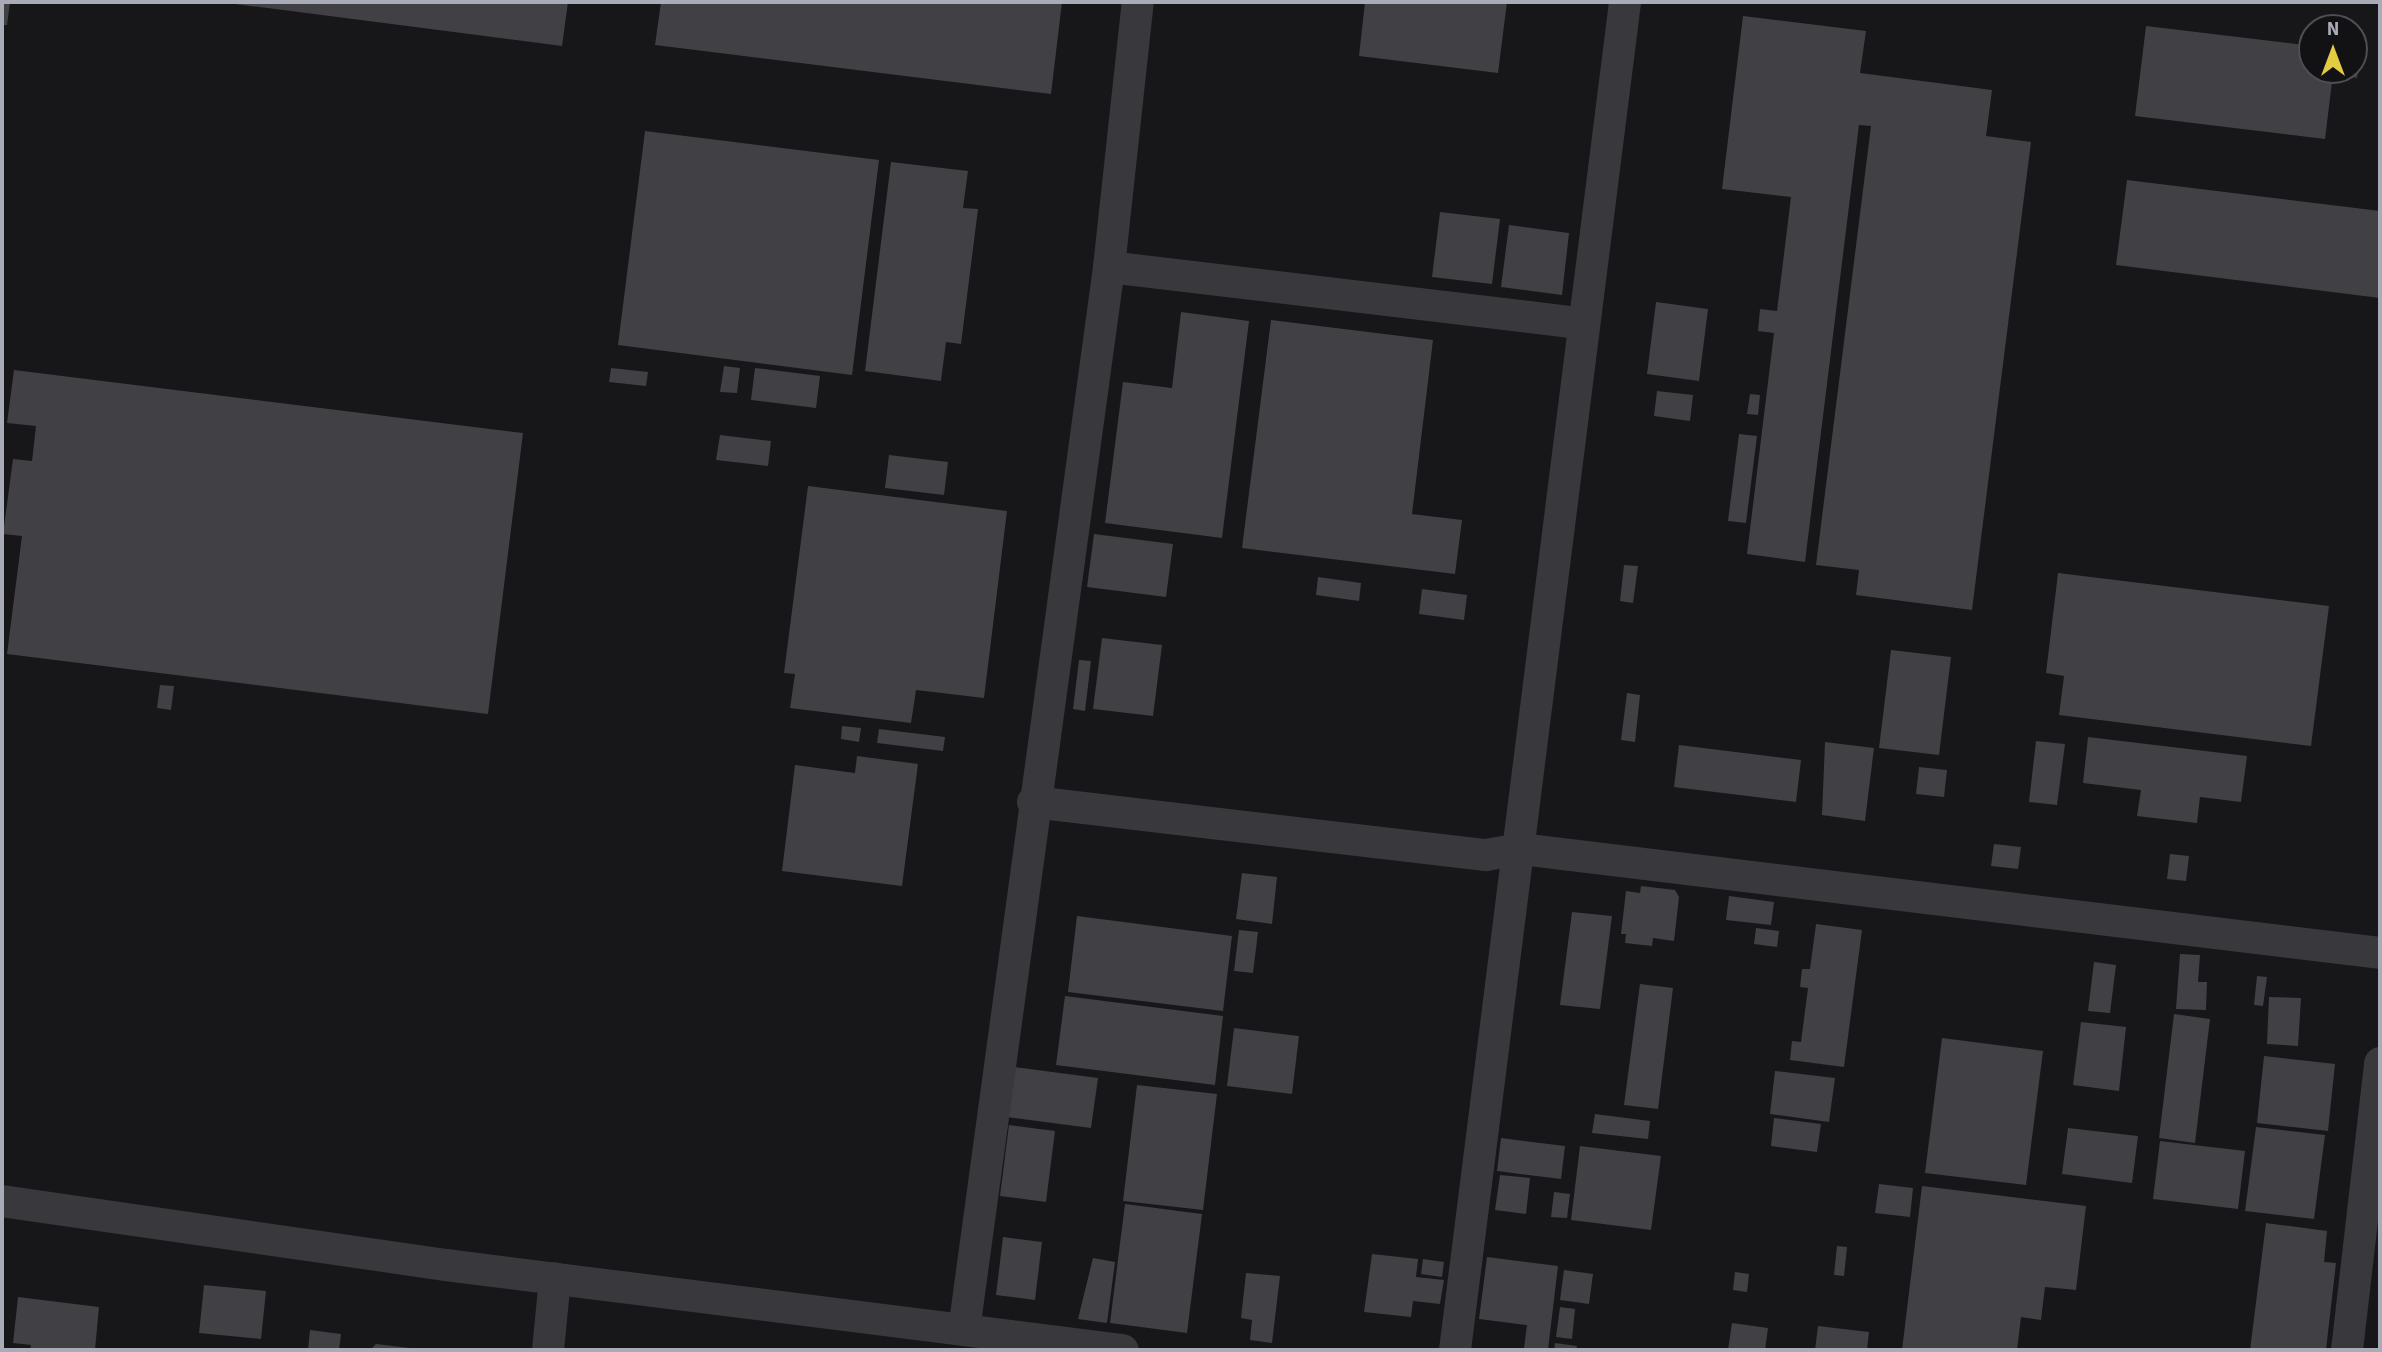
<!DOCTYPE html>
<html>
<head>
<meta charset="utf-8">
<style>
	body { margin:0 }
	#map { position:relative; width:2382px; height:1352px; overflow:hidden; background:#171618; font-family:"Source Sans 3",sans-serif }
	div>[style] { position:absolute }
	.building>* { inset:0; background:#414045 }
	.minor>* { height:32px; margin:-16px; padding:0 16px; transform-origin:16px; border-radius:16px; background:#38383d }
	span { translate:-50% -50%; white-space:nowrap; text-align:center; line-height:1.15; -webkit-text-stroke:7px #121113; paint-order:stroke }
	.frame { position:absolute; inset:0; border:4px solid #a9abb7; pointer-events:none }
	.north { position:absolute; left:2298px; top:14px; width:70px; height:70px; box-sizing:border-box; background:#121113; border:2px solid #4e4f55; border-radius:50%; rotate:0deg; font-size:19px; font-weight:700; line-height:28px; text-align:center; color:#a9abb7 }
	.north::after { content:''; display:block; margin:auto; width:24px; height:32px; background:#e4cc42; clip-path:polygon(50% 0,100% 100%,50% 72%,0 100%) }
</style>
</head>
<body>
<div id="map">
	<div class="building">
		<div style="clip-path:polygon(2px 2px,10px 2px,7px 25px,2px 25px)"></div>
		<div style="clip-path:polygon(220px 2px,568px 2px,562px 46px)"></div>
		<div style="clip-path:polygon(661px 2px,1062px 2px,1051px 94px,655px 45px)"></div>
		<div style="clip-path:polygon(1365px 2px,1507px 2px,1498px 73px,1359px 56px)"></div>
		<div style="clip-path:polygon(1743px 16px,1866px 31px,1860px 73px,1992px 90px,1986px 136px,2031px 142px,1972px 610px,1856px 595px,1859px 570px,1816px 565px,1871px 126px,1859px 125px,1805px 562px,1747px 554px,1774px 333px,1758px 331px,1760px 309px,1777px 311px,1791px 197px,1722px 189px)"></div>
		<div style="clip-path:polygon(2146px 26px,2312px 46px,2312px 70px,2354px 70px,2354px 52px,2360px 52px,2357px 78px,2333px 74px,2325px 139px,2135px 116px)"></div>
		<div style="clip-path:polygon(645px 131px,879px 160px,852px 375px,618px 345px)"></div>
		<div style="clip-path:polygon(891px 162px,968px 171px,963px 208px,978px 209px,961px 344px,946px 342px,941px 381px,865px 371px)"></div>
		<div style="clip-path:polygon(2127px 180px,2380px 211px,2380px 298px,2116px 265px)"></div>
		<div style="clip-path:polygon(1440px 212px,1500px 219px,1492px 284px,1432px 277px)"></div>
		<div style="clip-path:polygon(1509px 225px,1569px 233px,1562px 295px,1501px 287px)"></div>
		<div style="clip-path:polygon(1656px 302px,1708px 309px,1699px 381px,1647px 374px)"></div>
		<div style="clip-path:polygon(1181px 312px,1249px 321px,1222px 538px,1105px 523px,1123px 382px,1172px 388px)"></div>
		<div style="clip-path:polygon(1271px 320px,1433px 340px,1412px 514px,1462px 520px,1455px 574px,1242px 548px)"></div>
		<div style="clip-path:polygon(724px 366px,740px 368px,737px 393px,720px 392px)"></div>
		<div style="clip-path:polygon(611px 368px,648px 372px,646px 386px,609px 382px)"></div>
		<div style="clip-path:polygon(755px 368px,820px 376px,816px 408px,751px 400px)"></div>
		<div style="clip-path:polygon(14px 370px,523px 433px,488px 714px,7px 654px,22px 536px,3px 534px,13px 459px,32px 461px,36px 426px,7px 423px)"></div>
		<div style="clip-path:polygon(1657px 391px,1693px 395px,1690px 421px,1654px 416px)"></div>
		<div style="clip-path:polygon(1750px 394px,1760px 395px,1758px 415px,1747px 414px)"></div>
		<div style="clip-path:polygon(1739px 434px,1757px 436px,1746px 523px,1728px 521px)"></div>
		<div style="clip-path:polygon(720px 435px,771px 441px,768px 466px,716px 460px)"></div>
		<div style="clip-path:polygon(889px 455px,948px 462px,944px 495px,885px 488px)"></div>
		<div style="clip-path:polygon(808px 486px,1007px 511px,984px 698px,916px 690px,911px 723px,790px 708px,795px 674px,784px 673px)"></div>
		<div style="clip-path:polygon(1094px 534px,1173px 544px,1166px 597px,1087px 587px)"></div>
		<div style="clip-path:polygon(1624px 565px,1638px 566px,1633px 603px,1620px 601px)"></div>
		<div style="clip-path:polygon(2058px 573px,2329px 606px,2311px 746px,2059px 715px,2064px 676px,2046px 673px)"></div>
		<div style="clip-path:polygon(1318px 577px,1361px 583px,1359px 601px,1316px 595px)"></div>
		<div style="clip-path:polygon(1422px 589px,1467px 595px,1464px 620px,1419px 614px)"></div>
		<div style="clip-path:polygon(1102px 638px,1162px 645px,1153px 716px,1093px 709px)"></div>
		<div style="clip-path:polygon(1891px 650px,1951px 657px,1939px 755px,1879px 748px)"></div>
		<div style="clip-path:polygon(1079px 660px,1091px 661px,1085px 711px,1073px 709px)"></div>
		<div style="clip-path:polygon(160px 685px,174px 686px,171px 710px,157px 708px)"></div>
		<div style="clip-path:polygon(1627px 693px,1640px 695px,1635px 742px,1621px 740px)"></div>
		<div style="clip-path:polygon(842px 726px,861px 728px,859px 742px,841px 739px)"></div>
		<div style="clip-path:polygon(879px 729px,945px 737px,943px 751px,877px 743px)"></div>
		<div style="clip-path:polygon(2088px 737px,2247px 756px,2241px 802px,2200px 797px,2197px 823px,2137px 816px,2141px 790px,2083px 783px)"></div>
		<div style="clip-path:polygon(2036px 741px,2065px 744px,2057px 805px,2029px 802px)"></div>
		<div style="clip-path:polygon(1825px 742px,1874px 748px,1865px 821px,1822px 815px)"></div>
		<div style="clip-path:polygon(1679px 745px,1801px 760px,1796px 802px,1674px 787px)"></div>
		<div style="clip-path:polygon(857px 756px,918px 764px,902px 886px,782px 871px,795px 765px,855px 773px)"></div>
		<div style="clip-path:polygon(1919px 767px,1947px 770px,1944px 797px,1916px 794px)"></div>
		<div style="clip-path:polygon(1994px 844px,2021px 847px,2018px 869px,1991px 866px)"></div>
		<div style="clip-path:polygon(2170px 854px,2189px 856px,2186px 881px,2167px 879px)"></div>
		<div style="clip-path:polygon(1242px 873px,1277px 877px,1272px 924px,1236px 919px)"></div>
		<div style="clip-path:polygon(1641px 886px,1675px 890px,1679px 897px,1674px 941px,1653px 938px,1652px 946px,1625px 943px,1626px 934px,1621px 934px,1626px 891px,1640px 893px)"></div>
		<div style="clip-path:polygon(1729px 896px,1774px 902px,1771px 925px,1726px 920px)"></div>
		<div style="clip-path:polygon(1572px 912px,1612px 916px,1600px 1009px,1560px 1005px)"></div>
		<div style="clip-path:polygon(1077px 916px,1232px 936px,1223px 1011px,1068px 992px)"></div>
		<div style="clip-path:polygon(1816px 924px,1862px 930px,1844px 1067px,1790px 1060px,1792px 1041px,1801px 1042px,1808px 988px,1800px 987px,1802px 969px,1810px 969px)"></div>
		<div style="clip-path:polygon(1756px 928px,1779px 931px,1777px 947px,1754px 944px)"></div>
		<div style="clip-path:polygon(1239px 930px,1258px 932px,1253px 973px,1234px 971px)"></div>
		<div style="clip-path:polygon(2180px 954px,2200px 955px,2198px 982px,2207px 982px,2206px 1010px,2176px 1009px)"></div>
		<div style="clip-path:polygon(2094px 962px,2116px 965px,2110px 1013px,2088px 1011px)"></div>
		<div style="clip-path:polygon(2257px 976px,2267px 977px,2263px 1006px,2254px 1005px)"></div>
		<div style="clip-path:polygon(1640px 984px,1673px 988px,1658px 1109px,1624px 1105px)"></div>
		<div style="clip-path:polygon(1065px 996px,1223px 1016px,1215px 1085px,1056px 1065px)"></div>
		<div style="clip-path:polygon(2269px 997px,2301px 998px,2298px 1046px,2267px 1044px)"></div>
		<div style="clip-path:polygon(2174px 1014px,2210px 1019px,2195px 1143px,2159px 1138px)"></div>
		<div style="clip-path:polygon(2081px 1022px,2126px 1027px,2119px 1091px,2073px 1085px)"></div>
		<div style="clip-path:polygon(1234px 1028px,1299px 1036px,1292px 1094px,1227px 1086px)"></div>
		<div style="clip-path:polygon(1942px 1038px,2043px 1051px,2026px 1185px,1925px 1173px)"></div>
		<div style="clip-path:polygon(2264px 1056px,2335px 1064px,2328px 1131px,2257px 1123px)"></div>
		<div style="clip-path:polygon(1014px 1067px,1098px 1078px,1091px 1128px,1007px 1117px)"></div>
		<div style="clip-path:polygon(1775px 1071px,1835px 1078px,1829px 1122px,1770px 1114px)"></div>
		<div style="clip-path:polygon(1137px 1085px,1217px 1094px,1203px 1210px,1123px 1201px)"></div>
		<div style="clip-path:polygon(1595px 1114px,1650px 1121px,1648px 1139px,1592px 1133px)"></div>
		<div style="clip-path:polygon(1774px 1118px,1821px 1124px,1817px 1152px,1771px 1146px)"></div>
		<div style="clip-path:polygon(1009px 1125px,1055px 1131px,1046px 1202px,1000px 1196px)"></div>
		<div style="clip-path:polygon(2256px 1127px,2325px 1135px,2314px 1219px,2245px 1211px)"></div>
		<div style="clip-path:polygon(2068px 1128px,2138px 1136px,2132px 1183px,2062px 1174px)"></div>
		<div style="clip-path:polygon(1501px 1138px,1565px 1146px,1561px 1179px,1497px 1171px)"></div>
		<div style="clip-path:polygon(2160px 1141px,2245px 1151px,2238px 1209px,2153px 1199px)"></div>
		<div style="clip-path:polygon(1580px 1146px,1661px 1156px,1651px 1230px,1571px 1220px)"></div>
		<div style="clip-path:polygon(1500px 1175px,1530px 1178px,1526px 1214px,1495px 1210px)"></div>
		<div style="clip-path:polygon(1879px 1184px,1913px 1188px,1910px 1217px,1875px 1213px)"></div>
		<div style="clip-path:polygon(1922px 1186px,2086px 1206px,2076px 1290px,2045px 1287px,2041px 1320px,2021px 1317px,2017px 1350px,1902px 1350px)"></div>
		<div style="clip-path:polygon(1554px 1192px,1570px 1194px,1567px 1218px,1551px 1217px)"></div>
		<div style="clip-path:polygon(1125px 1204px,1202px 1214px,1187px 1333px,1110px 1323px)"></div>
		<div style="clip-path:polygon(2266px 1223px,2327px 1231px,2324px 1262px,2336px 1263px,2326px 1350px,2250px 1350px)"></div>
		<div style="clip-path:polygon(1003px 1237px,1042px 1242px,1035px 1300px,996px 1295px)"></div>
		<div style="clip-path:polygon(1837px 1246px,1847px 1247px,1844px 1276px,1834px 1275px)"></div>
		<div style="clip-path:polygon(1372px 1254px,1418px 1259px,1416px 1277px,1444px 1280px,1440px 1304px,1413px 1301px,1411px 1317px,1364px 1312px)"></div>
		<div style="clip-path:polygon(1487px 1257px,1558px 1266px,1548px 1350px,1524px 1348px,1527px 1325px,1479px 1319px)"></div>
		<div style="clip-path:polygon(1093px 1258px,1115px 1262px,1107px 1323px,1078px 1319px)"></div>
		<div style="clip-path:polygon(1423px 1259px,1444px 1262px,1442px 1277px,1421px 1274px)"></div>
		<div style="clip-path:polygon(1564px 1270px,1593px 1274px,1589px 1304px,1560px 1300px)"></div>
		<div style="clip-path:polygon(1735px 1272px,1749px 1274px,1747px 1292px,1733px 1290px)"></div>
		<div style="clip-path:polygon(1246px 1273px,1280px 1276px,1272px 1343px,1250px 1340px,1252px 1320px,1241px 1318px)"></div>
		<div style="clip-path:polygon(204px 1285px,266px 1291px,261px 1339px,199px 1333px)"></div>
		<div style="clip-path:polygon(18px 1297px,99px 1307px,95px 1350px,30px 1350px,31px 1345px,13px 1343px)"></div>
		<div style="clip-path:polygon(1560px 1307px,1575px 1309px,1572px 1339px,1556px 1337px)"></div>
		<div style="clip-path:polygon(1732px 1323px,1768px 1328px,1765px 1350px,1728px 1350px)"></div>
		<div style="clip-path:polygon(1818px 1326px,1869px 1332px,1867px 1350px,1815px 1350px)"></div>
		<div style="clip-path:polygon(310px 1330px,341px 1334px,339px 1350px,308px 1350px)"></div>
		<div style="clip-path:polygon(1555px 1343px,1577px 1346px,1576px 1350px,1554px 1350px)"></div>
		<div style="clip-path:polygon(376px 1344px,410px 1348px,410px 1350px,370px 1350px)"></div>
	</div>
	<div class="minor">
		<div style="left:1109px;top:267px;width:478px;rotate:6.8deg"></div>
		<div style="left:1033px;top:802px;width:456px;rotate:6.7deg"></div>
		<div style="left:1486px;top:855px;width:36px;rotate:-10deg"></div>
		<div style="left:1521px;top:849px;width:865px;rotate:6.9deg"></div>
		<div style="left:2px;top:1201px;width:449px;rotate:8.2deg"></div>
		<div style="left:446px;top:1265px;width:682px;rotate:7.16deg"></div>
		<div style="left:964px;top:1330px;width:1073px;rotate:-82.23deg"></div>
		<div style="left:1109px;top:267px;width:267px;rotate:-83.8deg"></div>
		<div style="left:548px;top:1350px;width:72px;rotate:-84.4deg"></div>
		<div style="left:1455px;top:1350px;width:1359px;rotate:-82.81deg"></div>
		<div style="left:2347px;top:1350px;width:289px;rotate:-83.4deg"></div>
	</div>
	<div class="frame"></div>
	<div class="north">N</div>
</div>
</body>
</html>
